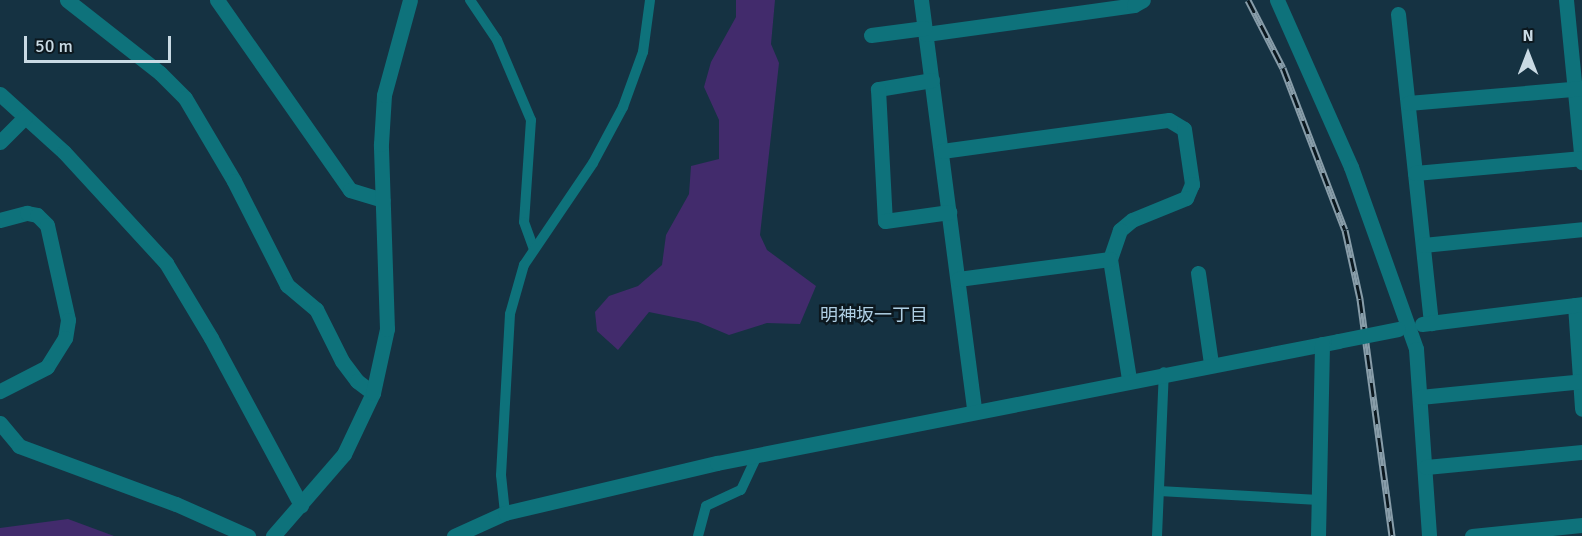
<!DOCTYPE html>
<html>
<head>
<meta charset="utf-8">
<style>
	body { margin:0 }
	#map { position:relative; width:1582px; height:536px; overflow:hidden; background:#153242; font-family:Signika,"Noto Sans JP",sans-serif }
	div>[style] { position:absolute }
	.green>* { inset:0; background:#422b6c }
	.service>* { height:10px; margin:-5px; padding:0 5px; transform-origin:5px; border-radius:5px; background:#0e727b }
	.minor>* { height:15px; margin:-7.5px; padding:0 7.5px; transform-origin:7.5px; border-radius:7.5px; background:#0e727b }
	.tertiary>* { height:15px; margin:-7.5px; padding:0 7.5px; transform-origin:7.5px; border-radius:7.5px; background:#0e727b }
	.rail>* { height:7px; margin-top:-3.5px; transform-origin:0; background:repeating-linear-gradient(90deg,#0c181f 0 14px,#889da9 0 28px); box-sizing:border-box; border-block:2px solid #889da9 }
	.minor-bridge>* { height:15px; margin:-7.5px; padding:0 7.5px; transform-origin:7.5px; border-radius:7.5px; background:#0e727b }
	span { translate:-50% -50%; white-space:nowrap; text-align:center; line-height:1.15; -webkit-text-stroke:5px #0c181f; paint-order:stroke }
	.neighbourhood-label { font-size:18px; color:#afcfe4 }
	.north { position:absolute; left:1498px; top:24px; width:60px; height:60px; -webkit-text-stroke:4px #0c181f; paint-order:stroke; rotate:0deg; font-size:16px; font-weight:700; line-height:24px; text-align:center; color:#c9dae4 }
	.north::after { content:''; display:block; margin:auto; width:21px; height:27px; background:#c9dae4; clip-path:polygon(50% 0,100% 100%,50% 72%,0 100%) }
	.scale { position:absolute; left:24px; top:36px; width:147px; height:27px; box-sizing:border-box; border:3px solid #c9dae4; border-top:0; padding-left:8px; font-size:18px; line-height:21px; white-space:nowrap; color:#c9dae4; -webkit-text-stroke:4px #0c181f; paint-order:stroke }
</style>
</head>
<body>
<div id="map">
	<div class="green">
		<div style="clip-path:polygon(736px 0,775px 0,771px 44px,779px 63px,760px 235px,767px 250px,816px 286px,800px 324px,767px 323px,729px 335px,698px 322px,649px 312px,618px 350px,597px 331px,595px 312px,609px 296px,638px 286px,662px 265px,666px 235px,689px 194px,691px 166px,719px 159px,719px 120px,704px 87px,711px 62px,736px 17px)"></div>
		<div style="clip-path:polygon(68px 519px,114px 536px,0 536px,0 528px)"></div>
	</div>
	<div class="service">
		<div style="left:470px;top:0;width:48px;rotate:56deg"></div>
		<div style="left:497px;top:40px;width:87px;rotate:67deg"></div>
		<div style="left:531px;top:120px;width:102px;rotate:93.9deg"></div>
		<div style="left:524px;top:222px;width:29px;rotate:70deg"></div>
		<div style="left:1159px;top:491px;width:160px;rotate:3.2deg"></div>
		<div style="left:505px;top:513px;width:38px;rotate:-96deg"></div>
		<div style="left:501px;top:475px;width:161px;rotate:-86.8deg"></div>
		<div style="left:510px;top:314px;width:51px;rotate:-74.1deg"></div>
		<div style="left:524px;top:265px;width:123px;rotate:-55.9deg"></div>
		<div style="left:593px;top:163px;width:64px;rotate:-61.8deg"></div>
		<div style="left:623px;top:107px;width:59px;rotate:-70deg"></div>
		<div style="left:643px;top:52px;width:52px;rotate:-82.3deg"></div>
		<div style="left:698px;top:536px;width:31px;rotate:-75deg"></div>
		<div style="left:706px;top:506px;width:38px;rotate:-25deg"></div>
		<div style="left:741px;top:490px;width:38px;rotate:-65deg"></div>
		<div style="left:1157px;top:536px;width:164px;rotate:-87.6deg"></div>
	</div>
	<div class="minor">
		<div style="left:67px;top:0;width:118px;rotate:38.1deg"></div>
		<div style="left:160px;top:73px;width:35px;rotate:45deg"></div>
		<div style="left:185px;top:98px;width:96px;rotate:59.4deg"></div>
		<div style="left:234px;top:181px;width:117px;rotate:63deg"></div>
		<div style="left:287px;top:285px;width:38px;rotate:40deg"></div>
		<div style="left:316px;top:309px;width:58px;rotate:63.4deg"></div>
		<div style="left:342px;top:361px;width:25px;rotate:53deg"></div>
		<div style="left:357px;top:381px;width:20px;rotate:37deg"></div>
		<div style="left:217px;top:0;width:232px;rotate:55deg"></div>
		<div style="left:350px;top:190px;width:34px;rotate:17deg"></div>
		<div style="left:921px;top:0;width:413px;rotate:82.6deg"></div>
		<div style="left:1277px;top:0;width:183px;rotate:66.1deg"></div>
		<div style="left:1351px;top:167px;width:193px;rotate:70.3deg"></div>
		<div style="left:1416px;top:349px;width:187px;rotate:86deg"></div>
		<div style="left:1566px;top:0;width:163px;rotate:84.4deg"></div>
		<div style="left:1398px;top:14px;width:311px;rotate:83.9deg"></div>
		<div style="left:926px;top:34px;width:210px;rotate:-7.9deg"></div>
		<div style="left:1134px;top:5px;width:10px;rotate:-29deg"></div>
		<div style="left:871px;top:35px;width:54px;rotate:-7.4deg"></div>
		<div style="left:932px;top:80px;width:55px;rotate:170.5deg"></div>
		<div style="left:878px;top:89px;width:132px;rotate:87deg"></div>
		<div style="left:885px;top:221px;width:65px;rotate:-8deg"></div>
		<div style="left:0;top:94px;width:86px;rotate:42.2deg"></div>
		<div style="left:64px;top:152px;width:151px;rotate:47.4deg"></div>
		<div style="left:166px;top:263px;width:87px;rotate:59deg"></div>
		<div style="left:211px;top:338px;width:190px;rotate:61.7deg"></div>
		<div style="left:1408px;top:103px;width:175px;rotate:-4.9deg"></div>
		<div style="left:0;top:142px;width:35px;rotate:-45deg"></div>
		<div style="left:942px;top:151px;width:229px;rotate:-7.8deg"></div>
		<div style="left:1169px;top:120px;width:17px;rotate:31deg"></div>
		<div style="left:1184px;top:129px;width:56px;rotate:81.7deg"></div>
		<div style="left:1192px;top:184px;width:15px;rotate:113deg"></div>
		<div style="left:1186px;top:198px;width:58px;rotate:157.8deg"></div>
		<div style="left:1132px;top:220px;width:16px;rotate:140deg"></div>
		<div style="left:1120px;top:230px;width:31px;rotate:109deg"></div>
		<div style="left:1110px;top:259px;width:121px;rotate:81deg"></div>
		<div style="left:1415px;top:173px;width:168px;rotate:-5.1deg"></div>
		<div style="left:0;top:220px;width:28px;rotate:-15deg"></div>
		<div style="left:27px;top:213px;width:10px;rotate:11deg"></div>
		<div style="left:37px;top:215px;width:14px;rotate:45deg"></div>
		<div style="left:47px;top:225px;width:97px;rotate:77.5deg"></div>
		<div style="left:68px;top:320px;width:18px;rotate:99deg"></div>
		<div style="left:65px;top:338px;width:34px;rotate:122deg"></div>
		<div style="left:47px;top:367px;width:53px;rotate:152.9deg"></div>
		<div style="left:1423px;top:245px;width:160px;rotate:-5.7deg"></div>
		<div style="left:1198px;top:273px;width:91px;rotate:81.8deg"></div>
		<div style="left:958px;top:279px;width:153px;rotate:-7.5deg"></div>
		<div style="left:1575px;top:305px;width:104px;rotate:86.1deg"></div>
		<div style="left:1422px;top:324px;width:161px;rotate:-7.1deg"></div>
		<div style="left:1420px;top:397px;width:163px;rotate:-5.6deg"></div>
		<div style="left:0;top:423px;width:30px;rotate:50deg"></div>
		<div style="left:19px;top:446px;width:167px;rotate:20.3deg"></div>
		<div style="left:176px;top:504px;width:79px;rotate:24deg"></div>
		<div style="left:1426px;top:467px;width:157px;rotate:-5.5deg"></div>
		<div style="left:454px;top:536px;width:56px;rotate:-24.3deg"></div>
		<div style="left:505px;top:513px;width:218px;rotate:-13.3deg"></div>
		<div style="left:717px;top:463px;width:633px;rotate:-11.11deg"></div>
		<div style="left:1318px;top:536px;width:192px;rotate:-88.8deg"></div>
		<div style="left:1472px;top:536px;width:111px;rotate:-5.7deg"></div>
	</div>
	<div class="tertiary">
		<div style="left:273px;top:536px;width:108px;rotate:-49.1deg"></div>
		<div style="left:344px;top:454px;width:68px;rotate:-64.6deg"></div>
		<div style="left:373px;top:393px;width:66px;rotate:-77.7deg"></div>
		<div style="left:387px;top:329px;width:185px;rotate:-91.9deg"></div>
		<div style="left:381px;top:144px;width:49px;rotate:-86.5deg"></div>
		<div style="left:384px;top:95px;width:98px;rotate:-74.7deg"></div>
	</div>
	<div class="rail">
		<div style="left:1248px;top:0;width:76px;rotate:62.8deg"></div>
		<div style="left:1283px;top:68px;width:173px;rotate:69.1deg"></div>
		<div style="left:1345px;top:230px;width:71px;rotate:77.7deg"></div>
		<div style="left:1360px;top:299px;width:239px;rotate:82.3deg"></div>
	</div>
	<div class="minor-bridge">
		<div style="left:1338px;top:341px;width:61px;rotate:-11.3deg"></div>
	</div>
	<div class="neighbourhood-label">
		<span style="left:874px;top:315px">明神坂一丁目</span>
	</div>
	<div class="north">N</div>
	<div class="scale">50 m</div>
</div>
</body>
</html>
